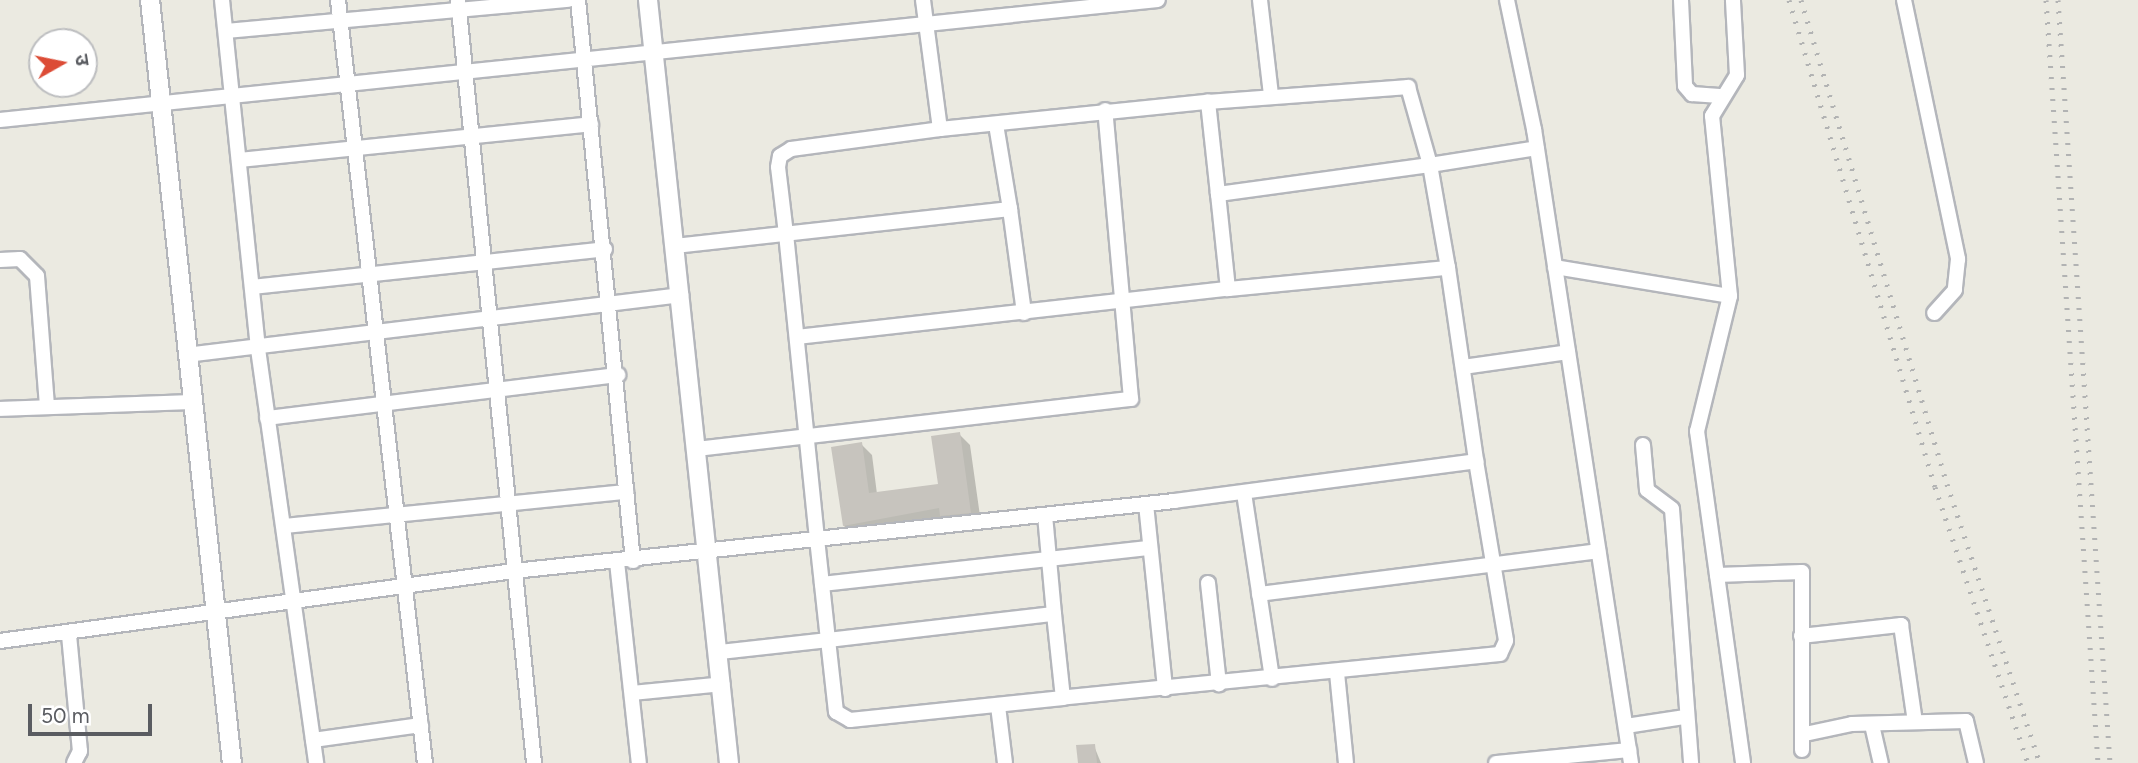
<!DOCTYPE html>
<html>
<head>
<meta charset="utf-8">
<style>
	body { margin:0 }
	#map { position:relative; width:2138px; height:763px; overflow:hidden; background:#ebeae1; font-family:Figtree,"Noto Sans Devanagari",sans-serif }
	div>[style] { position:absolute }
	.shadow>* { inset:0; background:#0003 }
	.building>* { inset:0; background:#c7c4be }
	.roads { filter:drop-shadow(2px 0 #b4b6bb) drop-shadow(-2px 0 #b4b6bb) drop-shadow(0 2px #b4b6bb) drop-shadow(0 -2px #b4b6bb) }
	.minor>* { height:14px; margin:-7px; padding:0 7px; transform-origin:7px; border-radius:7px; background:#fff }
	.tertiary>* { height:18px; margin:-9px; padding:0 9px; transform-origin:9px; border-radius:9px; background:#fff }
	.rail>* { height:5px; margin-top:-2.5px; transform-origin:0; background:repeating-linear-gradient(90deg,#b2b3b3 0 2px,transparent 0 11px) }
	span { translate:-50% -50%; white-space:nowrap; text-align:center; line-height:1.15; -webkit-text-stroke:5px #fff; paint-order:stroke }
	.north { position:absolute; left:28px; top:28px; width:70px; height:70px; box-sizing:border-box; background:#fff; border:2px solid #bdbec0; border-radius:50%; rotate:81deg; font-size:19px; font-weight:700; line-height:28px; text-align:center; color:#5a5c61 }
	.north::after { content:''; display:block; margin:auto; width:24px; height:32px; background:#dc4c36; clip-path:polygon(50% 0,100% 100%,50% 72%,0 100%) }
	.scale { position:absolute; left:28px; top:704px; width:124px; height:32px; box-sizing:border-box; border:4px solid #5a5c61; border-top:0; padding-left:9px; font-size:21px; line-height:24px; white-space:nowrap; color:#5a5c61; -webkit-text-stroke:5px #fff; paint-order:stroke }
</style>
</head>
<body>
<div id="map">
	<div class="shadow">
		<div style="clip-path:polygon(959px 434px,970px 445px,981px 523px,855px 536px,844px 526px,861px 444px,872px 455px,877px 494px,940px 485px)"></div>
		<div style="clip-path:polygon(1094px 746px,1101px 763px,1080px 763px)"></div>
	</div>
	<div class="building">
		<div style="clip-path:polygon(960px 432px,971px 513px,940px 516px,939px 508px,843px 526px,831px 447px,862px 442px,869px 493px,938px 484px,931px 436px)"></div>
		<div style="clip-path:polygon(1095px 744px,1097px 763px,1078px 763px,1076px 745px)"></div>
	</div>
	<div class="roads">
		<div class="minor">
			<div style="left:222px;top:0;width:351px;rotate:84.1deg"></div>
			<div style="left:258px;top:349px;width:418px;rotate:82deg"></div>
			<div style="left:338px;top:0;width:768px;rotate:83.5deg"></div>
			<div style="left:458px;top:0;width:767px;rotate:84.31deg"></div>
			<div style="left:578px;top:0;width:564px;rotate:84.4deg"></div>
			<div style="left:923px;top:0;width:130px;rotate:82.5deg"></div>
			<div style="left:1260px;top:0;width:96px;rotate:83.4deg"></div>
			<div style="left:1507px;top:0;width:132px;rotate:78.2deg"></div>
			<div style="left:1534px;top:129px;width:641px;rotate:81.3deg"></div>
			<div style="left:1681px;top:0;width:86px;rotate:87.3deg"></div>
			<div style="left:1685px;top:86px;width:11px;rotate:49deg"></div>
			<div style="left:1692px;top:94px;width:31px;rotate:4deg"></div>
			<div style="left:1904px;top:0;width:265px;rotate:78.2deg"></div>
			<div style="left:1958px;top:259px;width:31px;rotate:96deg"></div>
			<div style="left:1955px;top:290px;width:31px;rotate:132deg"></div>
			<div style="left:226px;top:31px;width:344px;rotate:-5.2deg"></div>
			<div style="left:1408px;top:87px;width:81px;rotate:74.2deg"></div>
			<div style="left:1430px;top:165px;width:214px;rotate:172.2deg"></div>
			<div style="left:1218px;top:194px;width:93px;rotate:-96.2deg"></div>
			<div style="left:1208px;top:102px;width:201px;rotate:-4.3deg"></div>
			<div style="left:0;top:120px;width:1164px;rotate:-5.92deg"></div>
			<div style="left:239px;top:160px;width:354px;rotate:-5.8deg"></div>
			<div style="left:1010px;top:209px;width:105px;rotate:82.3deg"></div>
			<div style="left:675px;top:246px;width:337px;rotate:-6.3deg"></div>
			<div style="left:1010px;top:209px;width:86px;rotate:-99.4deg"></div>
			<div style="left:0;top:260px;width:20px;rotate:-3deg"></div>
			<div style="left:20px;top:259px;width:24px;rotate:45deg"></div>
			<div style="left:37px;top:276px;width:129px;rotate:85.6deg"></div>
			<div style="left:1555px;top:267px;width:177px;rotate:9.4deg"></div>
			<div style="left:1730px;top:296px;width:139px;rotate:103.7deg"></div>
			<div style="left:1697px;top:431px;width:335px;rotate:82.1deg"></div>
			<div style="left:1448px;top:268px;width:105px;rotate:-99.9deg"></div>
			<div style="left:1430px;top:165px;width:108px;rotate:-9deg"></div>
			<div style="left:252px;top:287px;width:355px;rotate:-6.1deg"></div>
			<div style="left:1228px;top:289px;width:221px;rotate:-5.5deg"></div>
			<div style="left:1448px;top:268px;width:195px;rotate:81.7deg"></div>
			<div style="left:1730px;top:296px;width:181px;rotate:-95.7deg"></div>
			<div style="left:1712px;top:116px;width:48px;rotate:-58.6deg"></div>
			<div style="left:1737px;top:75px;width:75px;rotate:-93.1deg"></div>
			<div style="left:797px;top:337px;width:434px;rotate:-6.4deg"></div>
			<div style="left:1228px;top:289px;width:96px;rotate:-96deg"></div>
			<div style="left:186px;top:355px;width:499px;rotate:-6.9deg"></div>
			<div style="left:1463px;top:367px;width:106px;rotate:-8.1deg"></div>
			<div style="left:0;top:409px;width:192px;rotate:-2.1deg"></div>
			<div style="left:267px;top:418px;width:354px;rotate:-7deg"></div>
			<div style="left:1643px;top:445px;width:45px;rotate:84.9deg"></div>
			<div style="left:1647px;top:490px;width:31px;rotate:37deg"></div>
			<div style="left:1672px;top:509px;width:255px;rotate:85.7deg"></div>
			<div style="left:697px;top:449px;width:437px;rotate:-6.6deg"></div>
			<div style="left:1131px;top:399px;width:290px;rotate:-95.1deg"></div>
			<div style="left:1244px;top:493px;width:188px;rotate:81.4deg"></div>
			<div style="left:1146px;top:504px;width:186px;rotate:84.1deg"></div>
			<div style="left:1045px;top:515px;width:99px;rotate:84.8deg"></div>
			<div style="left:284px;top:526px;width:344px;rotate:-5.7deg"></div>
			<div style="left:617px;top:562px;width:202px;rotate:83.8deg"></div>
			<div style="left:1717px;top:575px;width:85px;rotate:-2deg"></div>
			<div style="left:1802px;top:572px;width:178px;rotate:90deg"></div>
			<div style="left:1208px;top:583px;width:102px;rotate:83.8deg"></div>
			<div style="left:822px;top:584px;width:330px;rotate:-6.3deg"></div>
			<div style="left:1259px;top:594px;width:342px;rotate:-7.2deg"></div>
			<div style="left:69px;top:635px;width:117px;rotate:84.6deg"></div>
			<div style="left:80px;top:751px;width:13px;rotate:117deg"></div>
			<div style="left:1801px;top:636px;width:101px;rotate:-6.3deg"></div>
			<div style="left:1901px;top:625px;width:98px;rotate:81.8deg"></div>
			<div style="left:0;top:641px;width:519px;rotate:-7.76deg"></div>
			<div style="left:514px;top:571px;width:664px;rotate:-6.05deg"></div>
			<div style="left:1174px;top:501px;width:305px;rotate:-7.5deg"></div>
			<div style="left:1476px;top:461px;width:182px;rotate:80.5deg"></div>
			<div style="left:1506px;top:641px;width:14px;rotate:115deg"></div>
			<div style="left:1500px;top:654px;width:439px;rotate:174.3deg"></div>
			<div style="left:720px;top:652px;width:109px;rotate:-6.3deg"></div>
			<div style="left:828px;top:640px;width:227px;rotate:-6.6deg"></div>
			<div style="left:1054px;top:614px;width:84px;rotate:83.9deg"></div>
			<div style="left:1063px;top:698px;width:214px;rotate:174.1deg"></div>
			<div style="left:850px;top:720px;width:16px;rotate:-150deg"></div>
			<div style="left:836px;top:712px;width:72px;rotate:-96.3deg"></div>
			<div style="left:828px;top:640px;width:102px;rotate:-96.2deg"></div>
			<div style="left:817px;top:539px;width:307px;rotate:-95.8deg"></div>
			<div style="left:786px;top:234px;width:67px;rotate:-96.8deg"></div>
			<div style="left:778px;top:167px;width:11px;rotate:-80deg"></div>
			<div style="left:780px;top:156px;width:13px;rotate:-32deg"></div>
			<div style="left:791px;top:149px;width:150px;rotate:-7.6deg"></div>
			<div style="left:940px;top:129px;width:269px;rotate:-5.8deg"></div>
			<div style="left:1337px;top:673px;width:90px;rotate:84.3deg"></div>
			<div style="left:632px;top:693px;width:91px;rotate:-5.6deg"></div>
			<div style="left:998px;top:706px;width:57px;rotate:83deg"></div>
			<div style="left:1872px;top:725px;width:39px;rotate:77deg"></div>
			<div style="left:1626px;top:726px;width:60px;rotate:-8.7deg"></div>
			<div style="left:1805px;top:734px;width:48px;rotate:-12deg"></div>
			<div style="left:1852px;top:724px;width:114px;rotate:-1.5deg"></div>
			<div style="left:1966px;top:721px;width:43px;rotate:76.6deg"></div>
			<div style="left:313px;top:740px;width:109px;rotate:-7.9deg"></div>
			<div style="left:1496px;top:763px;width:134px;rotate:-5.6deg"></div>
		</div>
		<div class="tertiary">
			<div style="left:150px;top:0;width:767px;rotate:83.87deg"></div>
			<div style="left:648px;top:0;width:767px;rotate:83.94deg"></div>
		</div>
	</div>
	<div class="rail">
		<div style="left:1789px;top:0;width:508px;rotate:73.31deg"></div>
		<div style="left:1935px;top:487px;width:291px;rotate:71.4deg"></div>
		<div style="left:1801px;top:0;width:506px;rotate:73.21deg"></div>
		<div style="left:1947px;top:484px;width:294px;rotate:71.6deg"></div>
		<div style="left:2046px;top:0;width:765px;rotate:86.1deg"></div>
		<div style="left:2058px;top:0;width:765px;rotate:86.1deg"></div>
	</div>
	<div class="north">उ</div>
	<div class="scale">50 m</div>
</div>
</body>
</html>
